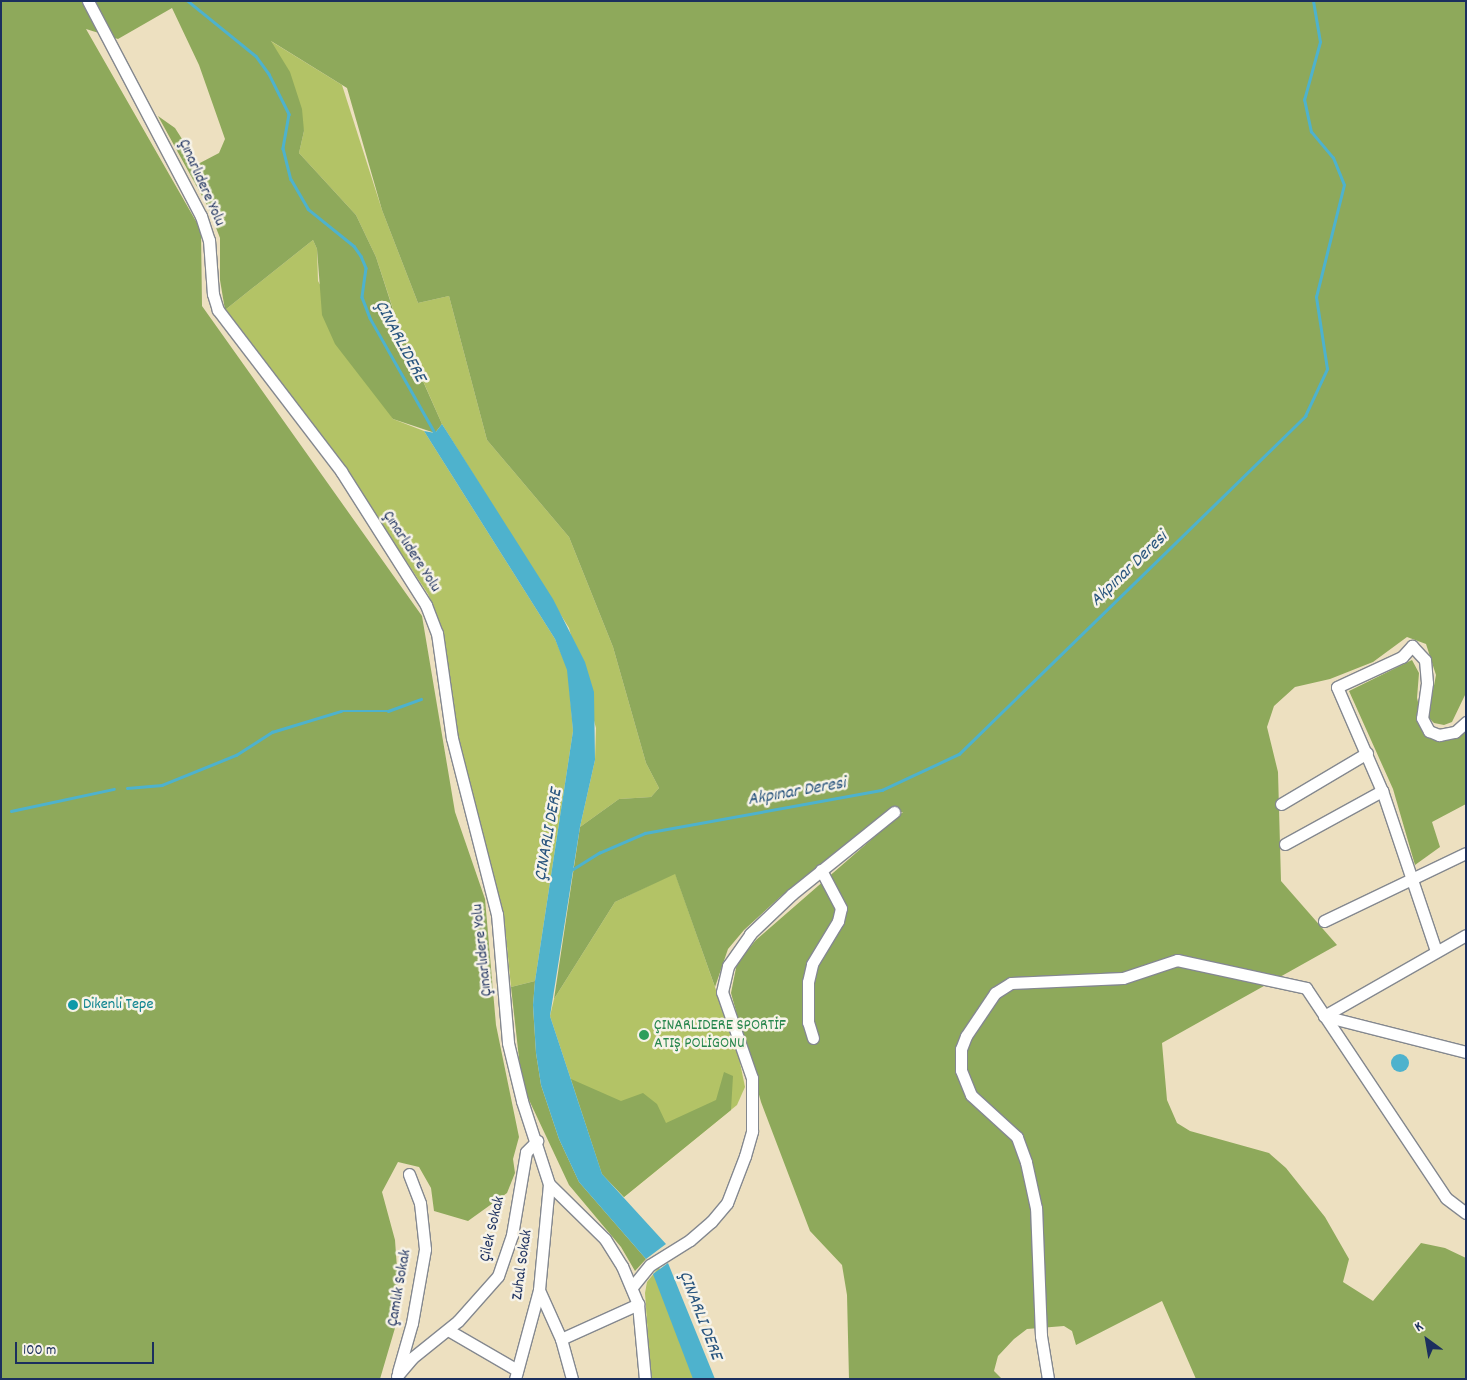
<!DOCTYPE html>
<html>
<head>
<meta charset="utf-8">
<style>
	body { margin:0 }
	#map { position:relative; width:1467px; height:1380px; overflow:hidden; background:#ede0c0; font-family:Dekko,sans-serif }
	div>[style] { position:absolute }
	.green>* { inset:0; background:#b3c366 }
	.forest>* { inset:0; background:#8ea95b }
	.water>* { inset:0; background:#4eb2cd }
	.round { border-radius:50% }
	.stream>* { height:2.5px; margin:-1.25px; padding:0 1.25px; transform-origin:1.25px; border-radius:1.25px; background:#4eb2cd }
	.roads { filter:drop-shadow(1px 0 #84888f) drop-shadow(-1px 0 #84888f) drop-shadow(0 1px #84888f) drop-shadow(0 -1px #84888f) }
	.minor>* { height:11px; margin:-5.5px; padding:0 5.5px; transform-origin:5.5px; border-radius:5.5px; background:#fff }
	.dots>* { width:14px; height:14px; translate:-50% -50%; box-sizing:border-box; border:2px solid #f7f3e8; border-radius:50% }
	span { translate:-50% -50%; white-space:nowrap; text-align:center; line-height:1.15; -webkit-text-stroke:5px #f7f3e8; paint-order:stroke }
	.street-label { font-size:16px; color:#1b2f5e }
	.culture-label { font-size:16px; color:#0d838f }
	.left { translate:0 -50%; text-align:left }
	.leisure-label { font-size:16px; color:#27864d }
	.water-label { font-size:18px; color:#2a567f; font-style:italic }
	.frame { position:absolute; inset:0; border:2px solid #1b2f5e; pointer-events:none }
	.north { position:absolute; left:1402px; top:1315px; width:50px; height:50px; -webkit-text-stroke:4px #f7f3e8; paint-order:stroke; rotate:328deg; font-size:14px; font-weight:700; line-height:20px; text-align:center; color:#1b2f5e }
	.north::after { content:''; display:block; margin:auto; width:18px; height:22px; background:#1b2f5e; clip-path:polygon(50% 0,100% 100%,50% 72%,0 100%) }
	.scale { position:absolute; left:15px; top:1342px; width:139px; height:22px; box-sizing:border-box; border:2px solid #1b2f5e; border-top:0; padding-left:6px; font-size:15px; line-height:18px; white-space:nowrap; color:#1b2f5e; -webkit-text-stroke:4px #f7f3e8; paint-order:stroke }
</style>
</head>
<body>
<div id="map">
	<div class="green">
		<div style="clip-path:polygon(269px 40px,342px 85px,382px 210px,418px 303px,449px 296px,487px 440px,569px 537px,613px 647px,646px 763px,659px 788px,651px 797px,619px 799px,580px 827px,595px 760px,596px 728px,569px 628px,442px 424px,398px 324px,376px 257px,356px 215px,299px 153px,304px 131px)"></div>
		<div style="clip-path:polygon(313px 240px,317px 249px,318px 281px,393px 419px,424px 431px,555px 639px,568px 670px,573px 731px,535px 981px,511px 987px,504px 916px,457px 733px,446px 678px,440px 624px,428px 594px,338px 458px,225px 310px)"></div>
		<div style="clip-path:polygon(675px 873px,738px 1053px,745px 1087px,737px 1105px,624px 1197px,602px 1174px,550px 1016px,554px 999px,615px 902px)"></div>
		<div style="clip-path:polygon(659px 1267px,702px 1379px,651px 1379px,645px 1293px,647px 1282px)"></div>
	</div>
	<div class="forest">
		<div style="clip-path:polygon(1px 1px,1466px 1px,1466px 693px,1452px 722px,1444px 725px,1434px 723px,1428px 717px,1436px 675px,1426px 644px,1407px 637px,1373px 662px,1330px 679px,1295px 687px,1274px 706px,1267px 727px,1278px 772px,1281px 881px,1337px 945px,1162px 1043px,1167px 1100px,1177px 1123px,1190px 1131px,1269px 1153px,1286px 1168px,1325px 1217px,1349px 1259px,1343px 1282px,1373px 1301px,1421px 1243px,1445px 1248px,1466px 1258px,1466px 1379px,1196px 1379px,1162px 1301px,1076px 1345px,1072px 1331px,1064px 1326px,1027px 1329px,1014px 1339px,998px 1356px,994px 1371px,1002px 1379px,849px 1379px,847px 1295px,842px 1265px,810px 1231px,761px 1102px,731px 993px,737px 963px,756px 940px,903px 812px,888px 812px,780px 897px,744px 930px,728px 949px,715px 987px,675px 874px,615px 902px,554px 999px,580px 827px,619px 799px,651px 797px,659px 788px,646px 763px,613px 647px,569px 537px,487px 440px,449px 296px,418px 303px,382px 210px,347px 88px,271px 41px,290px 72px,302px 109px,304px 131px,299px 153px,356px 215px,376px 257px,398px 325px,442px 424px,435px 433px,393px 419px,335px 344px,322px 315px,317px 249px,313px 240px,225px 310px,220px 280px,220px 238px,208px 207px,158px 116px,175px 128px,198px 164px,219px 153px,225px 139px,199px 65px,172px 8px,118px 39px,86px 29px,201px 230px,202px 306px,422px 616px,455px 812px,485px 899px,496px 1025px,519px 1137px,513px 1159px,515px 1173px,507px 1193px,468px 1221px,434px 1211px,431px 1188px,419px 1167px,398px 1162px,382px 1192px,395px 1240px,400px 1311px,380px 1379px,1px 1379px)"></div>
		<div style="clip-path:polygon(1412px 660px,1419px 673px,1417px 698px,1422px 718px,1439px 735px,1466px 722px,1466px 804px,1432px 822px,1440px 847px,1415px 865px,1393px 789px,1349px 691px)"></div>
		<div style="clip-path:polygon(535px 981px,533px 1006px,536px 1053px,541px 1085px,559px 1139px,579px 1182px,646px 1259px,635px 1271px,621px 1247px,569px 1185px,522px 1085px,511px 987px)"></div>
		<div style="clip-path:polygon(724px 1072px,733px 1076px,731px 1110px,624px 1197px,602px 1174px,571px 1079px,621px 1101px,643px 1093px,657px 1104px,666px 1123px,716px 1100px)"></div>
	</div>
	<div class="water">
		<div style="clip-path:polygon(442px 424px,553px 599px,585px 662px,594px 692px,595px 760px,580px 827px,550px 1016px,602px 1174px,666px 1244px,646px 1259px,579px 1182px,559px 1139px,541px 1085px,536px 1053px,533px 1005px,535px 981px,573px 731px,567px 670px,555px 639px,424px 431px,435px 433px)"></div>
		<div class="round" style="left:1391px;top:1054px;width:18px;height:18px"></div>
		<div style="clip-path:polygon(668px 1263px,715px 1379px,693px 1379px,653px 1274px)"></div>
	</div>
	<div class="stream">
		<div style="left:188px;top:1px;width:87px;rotate:39deg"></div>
		<div style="left:256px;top:56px;width:22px;rotate:54deg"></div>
		<div style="left:269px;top:74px;width:45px;rotate:63.4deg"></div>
		<div style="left:289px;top:114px;width:35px;rotate:100deg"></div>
		<div style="left:283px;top:148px;width:32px;rotate:76deg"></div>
		<div style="left:291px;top:179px;width:34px;rotate:60deg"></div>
		<div style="left:308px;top:209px;width:59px;rotate:38.8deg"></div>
		<div style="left:354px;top:246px;width:12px;rotate:55deg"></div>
		<div style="left:361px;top:256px;width:13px;rotate:67deg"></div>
		<div style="left:366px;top:268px;width:29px;rotate:98deg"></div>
		<div style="left:362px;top:297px;width:22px;rotate:69deg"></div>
		<div style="left:370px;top:318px;width:132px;rotate:60.5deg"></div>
		<div style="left:127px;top:788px;width:35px;rotate:-5deg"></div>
		<div style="left:162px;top:785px;width:80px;rotate:-22.1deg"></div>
		<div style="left:236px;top:755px;width:43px;rotate:-32.6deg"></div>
		<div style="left:272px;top:732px;width:72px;rotate:-16.9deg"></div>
		<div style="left:341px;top:711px;width:47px"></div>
		<div style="left:388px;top:711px;width:35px;rotate:-20deg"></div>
		<div style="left:11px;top:811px;width:105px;rotate:-12.1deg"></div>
		<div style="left:573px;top:869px;width:31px;rotate:-32deg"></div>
		<div style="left:599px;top:853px;width:50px;rotate:-23.5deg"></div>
		<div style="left:645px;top:833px;width:241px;rotate:-10.3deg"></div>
		<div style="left:882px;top:790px;width:85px;rotate:-25.1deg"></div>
		<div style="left:959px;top:754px;width:484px;rotate:-44.3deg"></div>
		<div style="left:1305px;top:416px;width:52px;rotate:-64.9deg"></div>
		<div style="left:1327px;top:369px;width:73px;rotate:-98.7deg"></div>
		<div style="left:1316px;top:297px;width:115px;rotate:-76deg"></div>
		<div style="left:1344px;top:185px;width:29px;rotate:-112deg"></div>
		<div style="left:1333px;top:158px;width:34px;rotate:-130deg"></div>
		<div style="left:1311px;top:132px;width:33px;rotate:-102deg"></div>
		<div style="left:1304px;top:100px;width:60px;rotate:-74.6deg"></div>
		<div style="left:1320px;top:42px;width:42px;rotate:-99.7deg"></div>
	</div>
	<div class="roads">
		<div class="minor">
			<div style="left:88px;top:1px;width:243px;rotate:62.3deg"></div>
			<div style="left:201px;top:216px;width:25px;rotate:72deg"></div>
			<div style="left:209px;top:240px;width:54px;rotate:85.8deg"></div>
			<div style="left:213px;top:294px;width:17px;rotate:73deg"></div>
			<div style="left:218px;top:310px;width:203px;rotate:52.6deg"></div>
			<div style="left:341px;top:471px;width:159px;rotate:57.6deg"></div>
			<div style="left:426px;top:605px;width:30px;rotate:69deg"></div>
			<div style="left:437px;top:633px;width:106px;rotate:81.9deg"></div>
			<div style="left:452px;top:738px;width:182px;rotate:75.7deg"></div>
			<div style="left:497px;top:914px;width:129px;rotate:85.1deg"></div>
			<div style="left:508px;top:1043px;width:60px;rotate:76.4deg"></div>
			<div style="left:522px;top:1101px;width:87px;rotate:72deg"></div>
			<div style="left:549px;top:1184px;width:106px;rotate:95.4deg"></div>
			<div style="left:539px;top:1290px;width:92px;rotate:105.1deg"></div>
			<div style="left:1281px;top:804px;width:100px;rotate:-30.7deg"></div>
			<div style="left:1285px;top:844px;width:111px;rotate:-28.7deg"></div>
			<div style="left:1324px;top:921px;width:157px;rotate:-25.6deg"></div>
			<div style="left:1436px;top:951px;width:169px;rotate:-108.6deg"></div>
			<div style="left:1382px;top:791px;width:113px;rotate:-113.4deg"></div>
			<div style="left:1337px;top:687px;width:72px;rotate:-24.8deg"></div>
			<div style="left:1402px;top:657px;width:15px;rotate:-48deg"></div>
			<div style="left:1412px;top:646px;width:19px;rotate:47deg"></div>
			<div style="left:1425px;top:660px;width:23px;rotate:85deg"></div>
			<div style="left:1427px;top:683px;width:35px;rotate:98deg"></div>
			<div style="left:1422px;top:718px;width:15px;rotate:62deg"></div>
			<div style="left:1429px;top:731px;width:11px;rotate:22deg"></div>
			<div style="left:1439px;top:735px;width:16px;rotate:-11deg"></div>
			<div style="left:1455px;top:732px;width:15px;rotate:-42deg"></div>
			<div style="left:1324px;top:1016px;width:163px;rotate:-29.7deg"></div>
			<div style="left:1324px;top:1016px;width:146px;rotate:14.2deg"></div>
			<div style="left:813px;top:1038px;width:17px;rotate:-107deg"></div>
			<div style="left:808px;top:1022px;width:40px;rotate:-90deg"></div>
			<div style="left:808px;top:982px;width:18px;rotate:-77deg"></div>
			<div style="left:812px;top:964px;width:50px;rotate:-58.8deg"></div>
			<div style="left:838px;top:921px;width:13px;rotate:-77deg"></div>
			<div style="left:841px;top:908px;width:43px;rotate:-117.8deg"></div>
			<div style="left:549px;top:1184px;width:78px;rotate:44.5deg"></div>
			<div style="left:605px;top:1239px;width:32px;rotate:58deg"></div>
			<div style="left:622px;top:1266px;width:41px;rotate:67.2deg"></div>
			<div style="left:638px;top:1304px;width:75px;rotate:84.7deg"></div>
			<div style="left:632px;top:1287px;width:28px;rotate:-51deg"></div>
			<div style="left:650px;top:1265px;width:47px;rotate:-32deg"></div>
			<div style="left:690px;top:1240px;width:28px;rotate:-41deg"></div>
			<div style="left:711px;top:1222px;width:25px;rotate:-50deg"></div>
			<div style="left:727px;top:1203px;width:50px;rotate:-69deg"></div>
			<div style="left:745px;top:1156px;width:26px;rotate:-74deg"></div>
			<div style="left:752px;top:1131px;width:53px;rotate:-90deg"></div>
			<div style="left:752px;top:1078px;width:91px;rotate:-109.2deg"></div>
			<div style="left:722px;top:992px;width:27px;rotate:-77deg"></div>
			<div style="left:728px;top:966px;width:39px;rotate:-55deg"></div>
			<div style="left:750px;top:934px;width:58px;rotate:-43.6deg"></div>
			<div style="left:792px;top:894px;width:131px;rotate:-38.8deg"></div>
			<div style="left:539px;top:1290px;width:54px;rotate:65.8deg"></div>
			<div style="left:561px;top:1339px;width:41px;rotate:74.6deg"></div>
			<div style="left:448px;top:1330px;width:80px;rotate:30.1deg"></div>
			<div style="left:561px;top:1339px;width:85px;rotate:-24.4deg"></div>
			<div style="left:398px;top:1372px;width:51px;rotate:-74.1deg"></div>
			<div style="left:412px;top:1323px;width:75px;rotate:-80deg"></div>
			<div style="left:425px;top:1249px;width:46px;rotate:-96.2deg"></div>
			<div style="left:420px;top:1203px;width:31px;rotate:-111deg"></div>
			<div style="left:397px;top:1376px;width:23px;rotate:-50deg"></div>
			<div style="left:412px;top:1358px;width:59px;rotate:-38.8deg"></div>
			<div style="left:458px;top:1321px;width:60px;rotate:-48.4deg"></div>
			<div style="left:498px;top:1276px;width:43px;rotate:-71.1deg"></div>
			<div style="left:512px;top:1235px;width:84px;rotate:-80.4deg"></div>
			<div style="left:526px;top:1152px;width:16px;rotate:-45deg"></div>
			<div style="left:1048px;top:1379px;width:44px;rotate:-99.2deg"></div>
			<div style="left:1041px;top:1336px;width:128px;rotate:-92.2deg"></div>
			<div style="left:1036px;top:1208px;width:47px;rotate:-102.3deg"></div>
			<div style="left:1026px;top:1162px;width:27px;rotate:-110deg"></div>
			<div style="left:1017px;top:1137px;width:62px;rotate:-137.6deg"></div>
			<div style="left:971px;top:1095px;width:27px;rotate:-112deg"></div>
			<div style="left:961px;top:1070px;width:21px;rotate:-90deg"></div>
			<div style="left:961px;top:1049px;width:14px;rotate:-69deg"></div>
			<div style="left:966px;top:1036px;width:52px;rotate:-56deg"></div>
			<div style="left:995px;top:993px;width:19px;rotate:-32deg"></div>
			<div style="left:1011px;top:983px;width:112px;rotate:-2.6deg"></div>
			<div style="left:1123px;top:978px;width:57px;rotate:-18.4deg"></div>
			<div style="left:1177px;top:960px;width:132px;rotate:12.2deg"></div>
			<div style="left:1306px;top:988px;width:252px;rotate:56.3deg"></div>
			<div style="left:1446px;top:1198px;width:25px;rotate:37deg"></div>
		</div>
	</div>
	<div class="dots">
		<div style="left:73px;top:1005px;background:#0f9aa8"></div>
		<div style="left:644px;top:1035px;background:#2e9e5b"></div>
	</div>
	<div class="street-label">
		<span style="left:201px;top:183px;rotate:66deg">Çınarlıdere Yolu</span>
		<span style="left:411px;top:552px;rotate:57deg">Çınarlıdere Yolu</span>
		<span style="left:483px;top:950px;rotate:-96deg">Çınarlıdere Yolu</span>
		<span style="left:493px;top:1229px;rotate:-77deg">Çilek Sokak</span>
		<span style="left:523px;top:1265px;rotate:-82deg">Zuhal Sokak</span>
		<span style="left:400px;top:1288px;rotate:-80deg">Çamlık Sokak</span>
	</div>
	<div class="culture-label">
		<span class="left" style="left:83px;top:1005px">Dikenli Tepe</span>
	</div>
	<div class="leisure-label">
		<span class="left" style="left:654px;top:1035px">ÇINARLIDERE SPORTİF<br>ATIŞ POLİGONU</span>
	</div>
	<div class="water-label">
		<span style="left:399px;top:342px;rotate:62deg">ÇINARLIDERE</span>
		<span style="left:1130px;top:570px;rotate:-44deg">Akpınar Deresi</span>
		<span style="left:797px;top:793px;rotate:-10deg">Akpınar Deresi</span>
		<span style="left:550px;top:835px;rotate:-80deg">ÇINARLI DERE</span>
		<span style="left:699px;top:1316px;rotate:69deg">ÇINARLI DERE</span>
	</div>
	<div class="frame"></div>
	<div class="north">K</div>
	<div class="scale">100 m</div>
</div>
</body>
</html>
